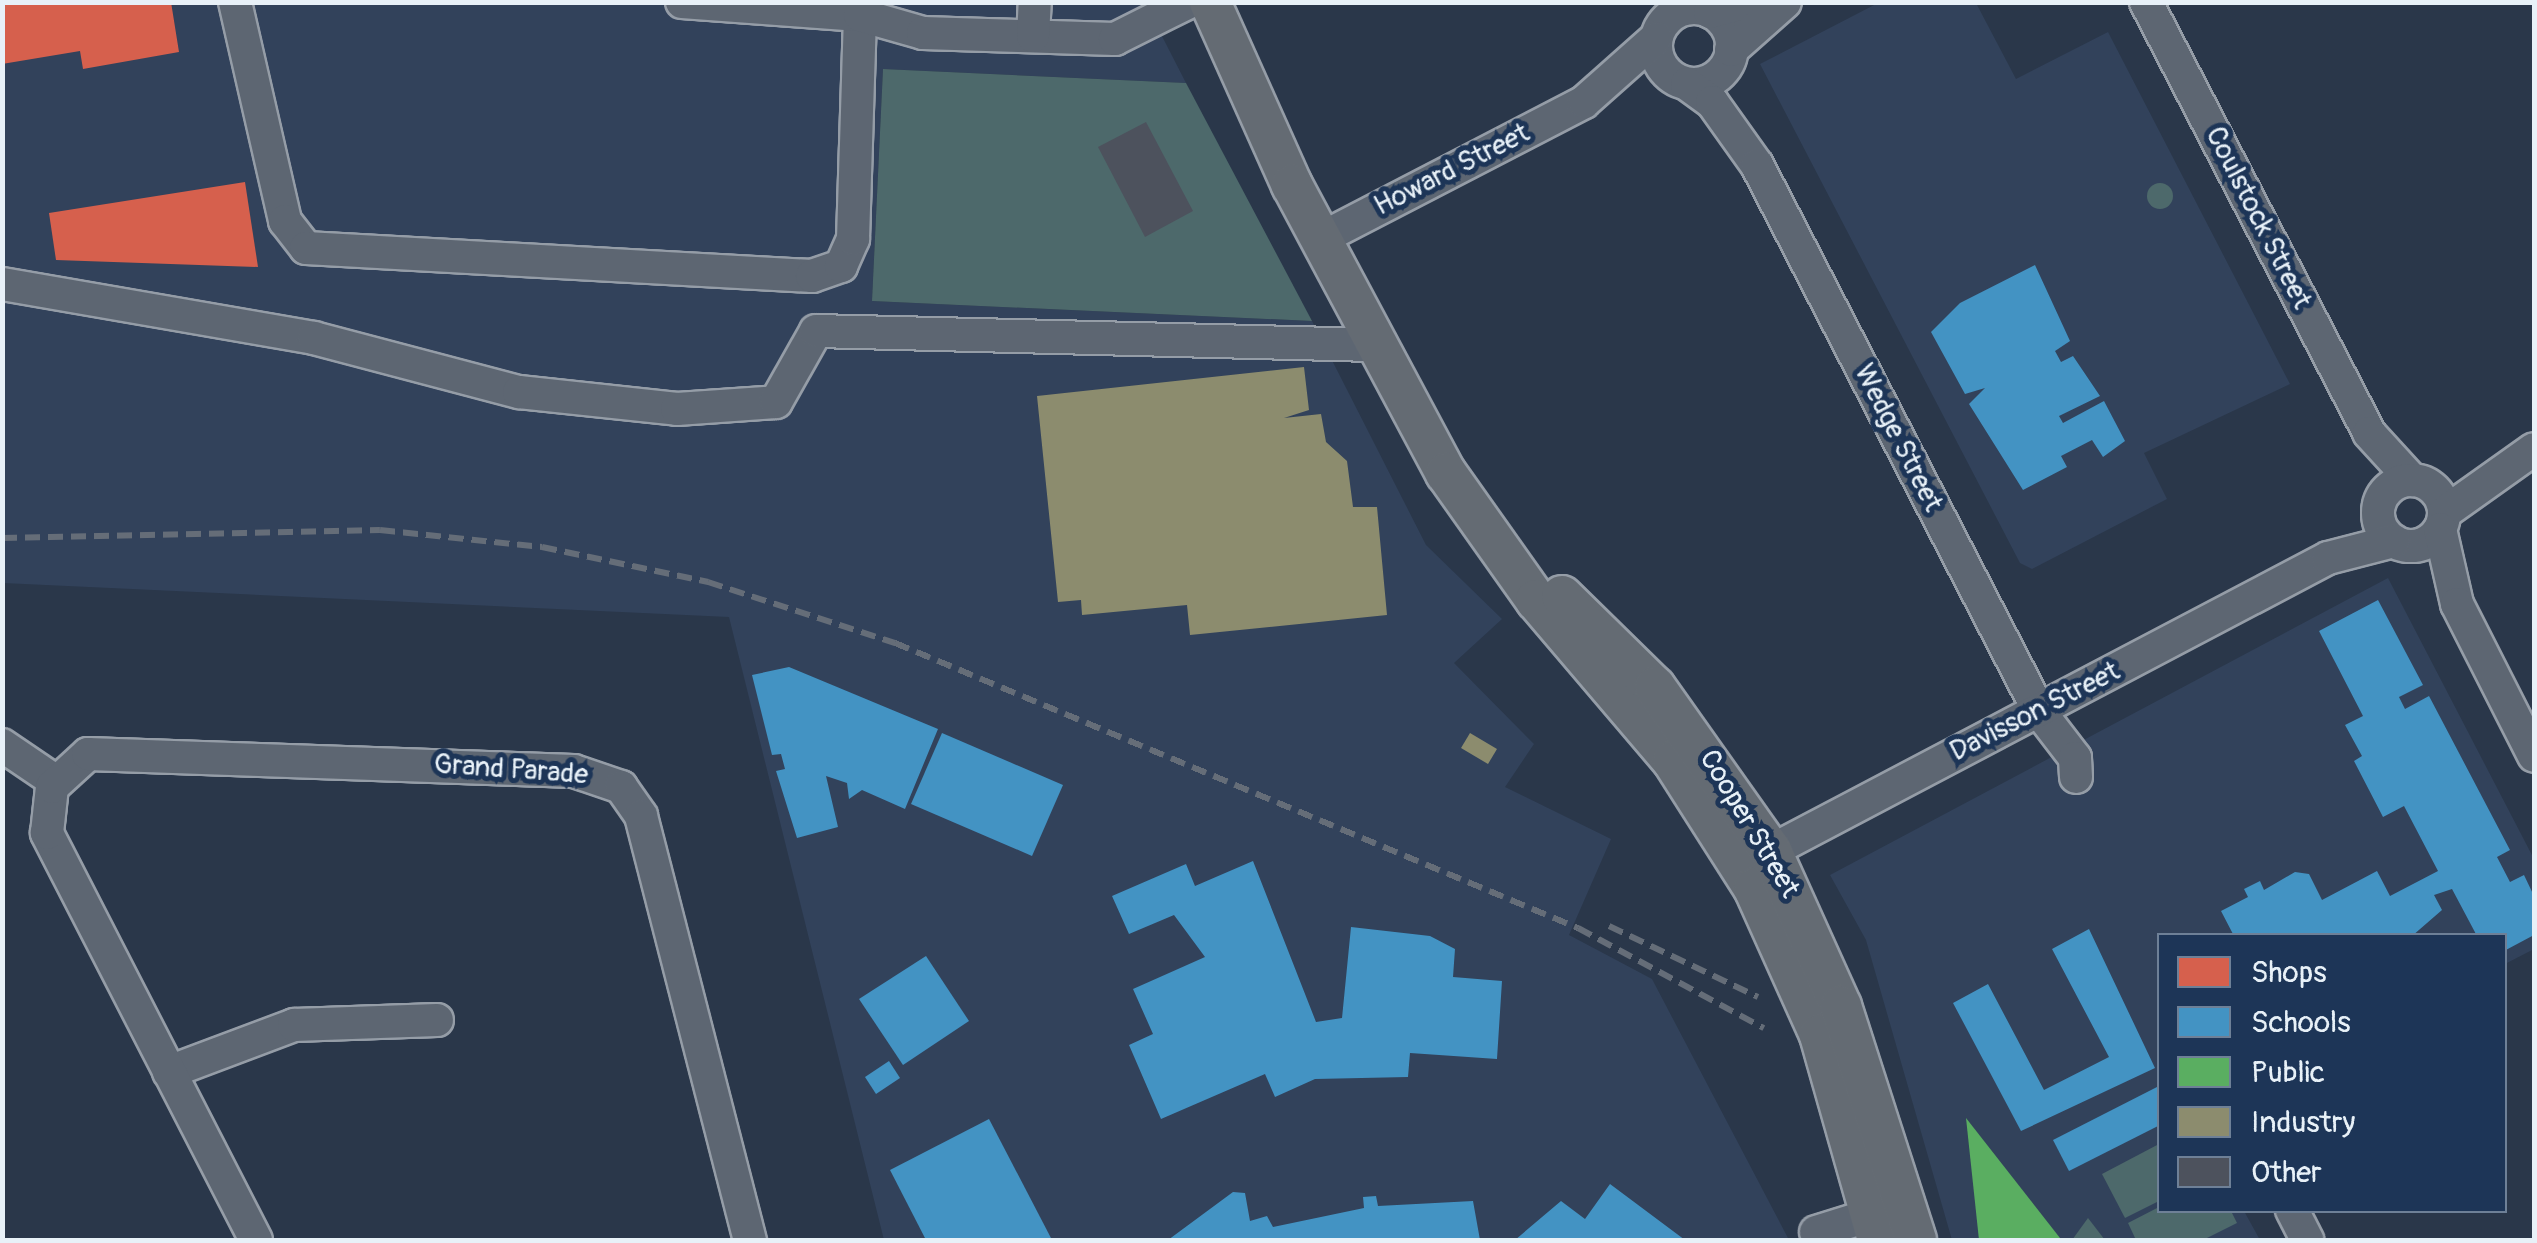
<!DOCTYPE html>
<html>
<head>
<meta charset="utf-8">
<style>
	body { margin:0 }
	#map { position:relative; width:2537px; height:1243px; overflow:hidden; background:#2a374a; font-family:Pangolin,sans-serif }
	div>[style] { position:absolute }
	.built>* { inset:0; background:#32425b }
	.green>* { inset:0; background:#4d696b }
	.round { border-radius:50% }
	.shops>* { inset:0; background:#d6604d }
	.schools>* { inset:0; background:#4393c3 }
	.public>* { inset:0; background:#5aae61 }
	.industry>* { inset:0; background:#8c8c6e }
	.building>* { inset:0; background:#4d525d }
	.roads { filter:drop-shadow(2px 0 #959da7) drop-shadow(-2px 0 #959da7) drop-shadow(0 2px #959da7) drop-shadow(0 -2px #959da7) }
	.minor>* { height:32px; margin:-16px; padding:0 16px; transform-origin:16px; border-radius:16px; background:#5d6672 }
	.minor>.ring { margin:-16px; padding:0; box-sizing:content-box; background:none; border:32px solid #5d6672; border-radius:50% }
	.major>* { height:40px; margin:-20px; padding:0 20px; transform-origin:20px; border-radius:20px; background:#646b73 }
	.rail>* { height:6px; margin-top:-3px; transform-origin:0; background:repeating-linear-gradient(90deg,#656d78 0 15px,transparent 0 23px) }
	span { translate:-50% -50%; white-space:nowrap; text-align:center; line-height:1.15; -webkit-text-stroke:10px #1d3557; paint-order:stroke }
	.street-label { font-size:28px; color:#e8f1f8 }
	.frame { position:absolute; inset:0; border:5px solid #e8f1f8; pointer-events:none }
	.legend { position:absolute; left:2157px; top:933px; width:350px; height:280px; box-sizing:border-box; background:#1d3557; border:2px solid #6e8097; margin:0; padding:12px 18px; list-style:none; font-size:30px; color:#e8f1f8 }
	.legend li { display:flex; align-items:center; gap:20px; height:50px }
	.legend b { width:50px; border:2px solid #6e8097 }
</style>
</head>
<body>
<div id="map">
	<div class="built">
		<div style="clip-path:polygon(3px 3px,1145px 3px,1186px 83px,883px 69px,872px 301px,1312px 321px,1426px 545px,1502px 619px,1454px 663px,1534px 744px,1505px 787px,1611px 839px,1569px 935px,1652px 979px,1789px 1240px,884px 1240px,729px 617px,3px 583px)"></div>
		<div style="clip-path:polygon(1878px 3px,1976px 3px,2016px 79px,2108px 32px,2290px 384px,2144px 453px,2167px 499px,2032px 569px,2020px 563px,1760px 64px)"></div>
		<div style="clip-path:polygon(2388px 578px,2534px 859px,2534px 949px,2505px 964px,2504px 936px,2160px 936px,2160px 1210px,2244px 1211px,2260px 1240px,2105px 1240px,2088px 1219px,2072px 1240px,1952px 1240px,1866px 940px,1830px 875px)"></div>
	</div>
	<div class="green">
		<div style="clip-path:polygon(883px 69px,1186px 83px,1312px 321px,872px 301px)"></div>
		<div class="round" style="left:2147px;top:183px;width:26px;height:26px"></div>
		<div style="clip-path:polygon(2159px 1144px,2159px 1201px,2125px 1218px,2102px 1174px)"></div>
		<div style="clip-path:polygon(2159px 1207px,2231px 1211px,2237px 1223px,2203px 1240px,2136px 1240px,2128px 1223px)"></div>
		<div style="clip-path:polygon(2088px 1218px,2105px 1240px,2072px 1240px)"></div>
	</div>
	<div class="shops">
		<div style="clip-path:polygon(2px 2px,171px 2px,179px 52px,83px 69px,80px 51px,2px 64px)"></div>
		<div style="clip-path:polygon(245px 182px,258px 267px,56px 260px,49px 213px)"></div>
	</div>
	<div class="schools">
		<div style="clip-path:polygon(2035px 265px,2070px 341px,2055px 351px,2061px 362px,2073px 356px,2100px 396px,2059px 416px,2063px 423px,2104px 401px,2125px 441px,2103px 457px,2092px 440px,2061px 456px,2067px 467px,2023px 490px,1969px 404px,1985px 388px,1965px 394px,1931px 332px,1960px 303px)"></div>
		<div style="clip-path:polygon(2378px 600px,2423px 685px,2399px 697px,2405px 709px,2429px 696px,2510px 850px,2497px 857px,2510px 882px,2524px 875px,2534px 896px,2534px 935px,2504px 951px,2504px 936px,2477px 936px,2452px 889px,2434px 895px,2442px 910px,2412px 936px,2234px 936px,2221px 911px,2248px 897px,2244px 889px,2260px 881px,2264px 890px,2295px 872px,2309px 874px,2322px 900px,2377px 871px,2390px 896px,2438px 871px,2404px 806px,2383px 817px,2354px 761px,2362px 756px,2345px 725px,2363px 716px,2319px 631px)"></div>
		<div style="clip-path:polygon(789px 667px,938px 729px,905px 809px,862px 790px,849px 799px,847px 783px,826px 776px,838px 827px,797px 838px,776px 771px,785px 769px,781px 754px,772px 755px,752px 675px)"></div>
		<div style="clip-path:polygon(942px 733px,1063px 785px,1032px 856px,911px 804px)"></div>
		<div style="clip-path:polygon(1253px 861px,1316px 1022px,1342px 1018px,1351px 927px,1430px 936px,1455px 949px,1453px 977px,1502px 981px,1497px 1059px,1410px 1053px,1408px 1077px,1315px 1079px,1275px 1097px,1265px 1074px,1161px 1119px,1129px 1045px,1153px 1034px,1133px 989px,1205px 957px,1174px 915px,1129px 934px,1112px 896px,1186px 864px,1195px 886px)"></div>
		<div style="clip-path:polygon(2089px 929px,2155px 1068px,2021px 1131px,1953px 1003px,1988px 984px,2044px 1090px,2109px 1057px,2052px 949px)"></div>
		<div style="clip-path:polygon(926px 956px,969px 1021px,903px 1065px,859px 999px)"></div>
		<div style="clip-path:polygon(889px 1061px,900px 1078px,876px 1094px,865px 1077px)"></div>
		<div style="clip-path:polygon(2157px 1087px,2160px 1125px,2069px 1171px,2053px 1140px)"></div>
		<div style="clip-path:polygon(989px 1119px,1052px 1240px,926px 1240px,890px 1170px)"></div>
		<div style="clip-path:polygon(1610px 1184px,1685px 1240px,1515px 1240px,1561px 1201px,1585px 1219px)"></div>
		<div style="clip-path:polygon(1233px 1192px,1245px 1193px,1250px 1221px,1267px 1216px,1273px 1227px,1364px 1208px,1363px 1197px,1376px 1196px,1378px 1206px,1473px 1201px,1480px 1240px,1168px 1240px)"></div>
	</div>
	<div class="public">
		<div style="clip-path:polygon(1966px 1118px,2060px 1238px,1979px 1240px)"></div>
	</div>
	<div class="industry">
		<div style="clip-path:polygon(1304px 367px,1309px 410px,1284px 418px,1321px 414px,1326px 442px,1347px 461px,1353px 507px,1377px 507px,1387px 615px,1190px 635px,1187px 605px,1082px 615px,1081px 600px,1058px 602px,1037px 396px)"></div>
		<div style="clip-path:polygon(1470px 733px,1497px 749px,1488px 764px,1461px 748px)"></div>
	</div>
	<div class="building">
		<div style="clip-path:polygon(1146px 122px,1193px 211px,1145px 237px,1098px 147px)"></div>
	</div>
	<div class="roads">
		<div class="minor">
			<div style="left:235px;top:2px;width:225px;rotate:77.1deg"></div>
			<div style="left:285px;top:221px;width:34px;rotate:52deg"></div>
			<div style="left:306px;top:248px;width:507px;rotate:3.17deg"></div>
			<div style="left:812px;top:276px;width:31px;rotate:-19deg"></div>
			<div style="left:841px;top:266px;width:30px;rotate:-66deg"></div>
			<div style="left:853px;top:239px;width:224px;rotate:-88.2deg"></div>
			<div style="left:682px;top:2px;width:178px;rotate:4.2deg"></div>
			<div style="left:860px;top:15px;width:66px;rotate:15.9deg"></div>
			<div style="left:923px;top:33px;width:192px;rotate:1.8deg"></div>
			<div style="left:1115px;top:39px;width:83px;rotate:-26.6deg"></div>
			<div style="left:2146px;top:2px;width:485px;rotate:62.6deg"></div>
			<div style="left:2369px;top:433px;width:64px;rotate:47.5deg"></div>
			<div class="ring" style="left:1656px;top:8px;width:44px;height:44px"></div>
			<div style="left:1710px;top:12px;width:38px;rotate:-15deg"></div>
			<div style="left:1033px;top:36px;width:34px;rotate:-87deg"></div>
			<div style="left:1731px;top:50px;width:72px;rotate:-41.6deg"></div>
			<div style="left:1687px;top:84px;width:31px;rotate:36deg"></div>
			<div style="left:1712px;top:102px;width:77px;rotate:54.5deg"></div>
			<div style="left:1757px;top:165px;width:615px;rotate:62.68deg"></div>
			<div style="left:2039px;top:711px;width:59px;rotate:52.5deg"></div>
			<div style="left:2075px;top:758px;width:19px;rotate:87deg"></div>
			<div style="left:1320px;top:239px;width:297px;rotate:-27.4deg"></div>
			<div style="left:1584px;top:102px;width:96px;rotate:-41.6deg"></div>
			<div style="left:2px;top:284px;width:317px;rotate:9.8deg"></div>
			<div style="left:314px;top:338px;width:212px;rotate:14.8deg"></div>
			<div style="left:519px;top:392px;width:159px;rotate:6.1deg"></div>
			<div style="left:677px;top:409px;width:99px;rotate:-4deg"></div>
			<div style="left:776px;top:402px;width:81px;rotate:-60.6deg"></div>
			<div style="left:816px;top:331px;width:557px;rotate:1.44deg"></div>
			<div class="ring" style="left:2378px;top:480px;width:34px;height:34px"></div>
			<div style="left:2444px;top:513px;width:110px;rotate:-35.4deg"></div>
			<div style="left:2440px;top:529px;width:77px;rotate:77.2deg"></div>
			<div style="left:2457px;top:604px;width:170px;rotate:63.1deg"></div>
			<div style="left:2px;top:745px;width:64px;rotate:34.2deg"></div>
			<div style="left:1771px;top:851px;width:629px;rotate:-27.75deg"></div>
			<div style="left:2328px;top:558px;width:68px;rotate:-14.4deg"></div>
			<div style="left:169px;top:1072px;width:134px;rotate:-20.6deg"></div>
			<div style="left:294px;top:1025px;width:143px;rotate:-2deg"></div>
			<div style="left:2292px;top:1210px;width:34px;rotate:63deg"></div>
			<div style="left:1816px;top:1232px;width:58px;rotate:-17.2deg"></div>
			<div style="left:256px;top:1240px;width:458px;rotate:-117.2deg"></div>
			<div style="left:47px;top:833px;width:46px;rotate:-83.8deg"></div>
			<div style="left:52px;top:787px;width:49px;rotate:-42.5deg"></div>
			<div style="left:88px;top:754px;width:486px;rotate:2deg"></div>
			<div style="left:574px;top:771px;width:50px;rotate:18.8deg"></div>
			<div style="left:621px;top:787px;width:35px;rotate:55deg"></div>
			<div style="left:641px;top:816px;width:438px;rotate:75.6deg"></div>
		</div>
		<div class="major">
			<div style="left:1210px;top:2px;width:201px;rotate:65.9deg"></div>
			<div style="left:1292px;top:185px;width:327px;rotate:61.9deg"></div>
			<div style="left:1446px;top:473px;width:156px;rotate:54.7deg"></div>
			<div style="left:1536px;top:600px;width:211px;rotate:49.6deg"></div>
			<div style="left:1673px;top:761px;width:151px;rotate:57.5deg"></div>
			<div style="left:1754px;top:888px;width:161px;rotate:65.8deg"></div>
			<div style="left:1820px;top:1035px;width:213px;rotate:74.2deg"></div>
			<div style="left:1562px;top:596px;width:130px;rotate:44.4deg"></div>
			<div style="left:1655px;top:687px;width:201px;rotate:54.7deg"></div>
			<div style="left:1771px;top:851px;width:170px;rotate:65.7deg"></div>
			<div style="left:1841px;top:1006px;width:246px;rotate:72.2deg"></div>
		</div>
	</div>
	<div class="rail">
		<div style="left:2px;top:538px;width:378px;rotate:-1.2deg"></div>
		<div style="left:380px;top:530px;width:163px;rotate:6deg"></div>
		<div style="left:542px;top:547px;width:170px;rotate:11.9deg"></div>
		<div style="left:708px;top:582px;width:197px;rotate:18.1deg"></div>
		<div style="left:895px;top:643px;width:740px;rotate:22.65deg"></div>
		<div style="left:1578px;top:928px;width:211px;rotate:28.3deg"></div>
		<div style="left:1609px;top:926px;width:165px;rotate:25.5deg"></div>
	</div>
	<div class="street-label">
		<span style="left:1452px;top:170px;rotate:-27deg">Howard Street</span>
		<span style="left:2258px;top:218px;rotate:63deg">Coulstock Street</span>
		<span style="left:1898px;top:438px;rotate:63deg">Wedge Street</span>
		<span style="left:2035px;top:712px;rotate:-27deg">Davisson Street</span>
		<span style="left:511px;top:770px;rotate:4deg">Grand Parade</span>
		<span style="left:1749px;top:824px;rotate:59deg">Cooper Street</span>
	</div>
	<div class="frame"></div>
	<ul class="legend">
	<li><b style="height:28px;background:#d6604d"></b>Shops</li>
	<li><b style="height:28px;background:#4393c3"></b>Schools</li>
	<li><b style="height:28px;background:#5aae61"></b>Public</li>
	<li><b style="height:28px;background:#8c8c6e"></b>Industry</li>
	<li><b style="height:28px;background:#4d525d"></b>Other</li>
	</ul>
</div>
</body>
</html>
